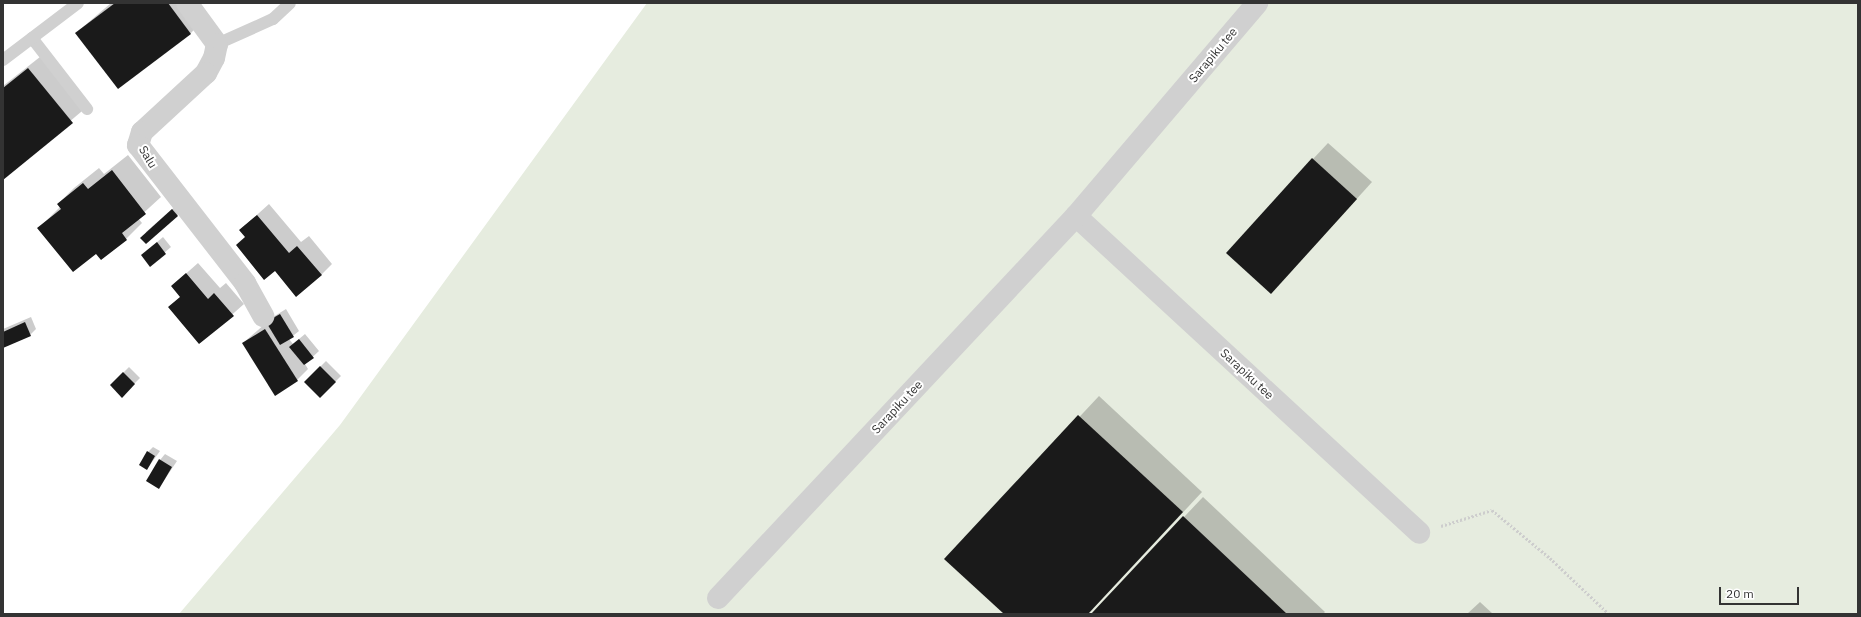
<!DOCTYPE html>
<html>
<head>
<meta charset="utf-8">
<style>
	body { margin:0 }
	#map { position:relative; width:1861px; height:617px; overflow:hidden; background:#fff; font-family:"IBM Plex Sans",sans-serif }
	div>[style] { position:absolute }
	.green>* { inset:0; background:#e6ecdf }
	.shadow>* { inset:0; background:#0003 }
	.building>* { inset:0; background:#1a1a1a }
	.path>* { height:2.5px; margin-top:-1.25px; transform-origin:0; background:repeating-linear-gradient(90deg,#cdcdcd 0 2px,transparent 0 4px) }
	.service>* { height:12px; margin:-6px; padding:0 6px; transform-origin:6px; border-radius:6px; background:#d0d0d0 }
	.minor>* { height:22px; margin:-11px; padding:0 11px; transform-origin:11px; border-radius:11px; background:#d0d0d0 }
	span { translate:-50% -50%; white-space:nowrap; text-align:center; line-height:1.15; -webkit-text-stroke:4px #fff; paint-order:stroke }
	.street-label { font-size:12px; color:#333 }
	.frame { position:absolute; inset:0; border:4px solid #333; pointer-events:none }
	.scale { position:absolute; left:1719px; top:587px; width:80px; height:18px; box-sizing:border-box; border:2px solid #333; border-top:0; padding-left:5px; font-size:12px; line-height:14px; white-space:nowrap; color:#333; -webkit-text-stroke:3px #fff; paint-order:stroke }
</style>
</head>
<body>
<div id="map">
	<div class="green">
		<div style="clip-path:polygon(647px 3px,1858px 3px,1858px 614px,179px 614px,340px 425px)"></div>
	</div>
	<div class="shadow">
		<div style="clip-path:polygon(111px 3px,196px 3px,206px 17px,191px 33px,118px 88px,76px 33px)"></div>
		<div style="clip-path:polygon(45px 53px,88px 106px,3px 178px,3px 86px)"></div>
		<div style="clip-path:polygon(1328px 143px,1372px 182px,1286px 277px,1313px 159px)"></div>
		<div style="clip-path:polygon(128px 155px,161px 197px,138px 218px,142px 223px,126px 239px,96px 253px,39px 228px,60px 207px,58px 204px,74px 188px,99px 168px,104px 174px)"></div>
		<div style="clip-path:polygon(178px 204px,183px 210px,146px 243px,146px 232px)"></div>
		<div style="clip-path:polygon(269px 204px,301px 242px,309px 236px,332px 264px,321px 275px,246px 236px,240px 230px)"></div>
		<div style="clip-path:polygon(163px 237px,171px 247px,150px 265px,142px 255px)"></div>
		<div style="clip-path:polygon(198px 263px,220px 288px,226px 283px,244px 304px,200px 343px,170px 307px,181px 296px,172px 286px)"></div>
		<div style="clip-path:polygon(286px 309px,299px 331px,289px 339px,293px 344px,305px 334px,319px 351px,305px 364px,308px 369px,297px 380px,243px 343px,273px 317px)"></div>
		<div style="clip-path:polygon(31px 317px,36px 329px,30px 335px,3px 347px,3px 329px)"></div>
		<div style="clip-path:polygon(326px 361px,341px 376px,320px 397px,305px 382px)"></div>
		<div style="clip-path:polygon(129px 367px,140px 378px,122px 396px,111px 385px)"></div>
		<div style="clip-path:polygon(1099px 396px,1202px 492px,1088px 614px,1005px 614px,946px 559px)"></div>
		<div style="clip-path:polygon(153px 447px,160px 451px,147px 469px,148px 452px)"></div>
		<div style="clip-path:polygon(165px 454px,177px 461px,159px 488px,160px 460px)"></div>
		<div style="clip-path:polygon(1203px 497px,1325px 612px,1323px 614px,1092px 614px)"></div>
		<div style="clip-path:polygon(1480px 602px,1493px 614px,1467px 614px)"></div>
	</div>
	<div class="building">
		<div style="clip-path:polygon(115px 3px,168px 3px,191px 34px,118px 89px,75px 33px)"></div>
		<div style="clip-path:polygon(28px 68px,73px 123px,3px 180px,3px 88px)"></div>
		<div style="clip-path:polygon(1312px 158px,1357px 199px,1271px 294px,1226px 253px)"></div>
		<div style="clip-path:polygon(112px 170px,146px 214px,122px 233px,127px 240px,101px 260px,96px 254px,73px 272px,37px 228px,61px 209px,57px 204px,83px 183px,88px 189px)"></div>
		<div style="clip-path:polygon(172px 209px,178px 216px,146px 244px,140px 238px)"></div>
		<div style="clip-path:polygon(257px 215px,289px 253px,297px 246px,322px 275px,296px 297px,275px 271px,264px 280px,236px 245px,245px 237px,239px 230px)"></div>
		<div style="clip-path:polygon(157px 242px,166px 254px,150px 267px,141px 255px)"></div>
		<div style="clip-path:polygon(186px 273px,208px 299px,214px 293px,234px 316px,199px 344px,168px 307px,180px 297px,171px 286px)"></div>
		<div style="clip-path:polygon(280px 314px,294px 337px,280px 345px,266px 322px)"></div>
		<div style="clip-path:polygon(25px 322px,31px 336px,3px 348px,3px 332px)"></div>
		<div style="clip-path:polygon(265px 329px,298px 381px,275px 396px,242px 343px)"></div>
		<div style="clip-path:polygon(299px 339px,314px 358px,304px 365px,289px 347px)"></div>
		<div style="clip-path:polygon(320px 366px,336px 382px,320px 398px,304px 382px)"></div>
		<div style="clip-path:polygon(123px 372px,135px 384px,122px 398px,110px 385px)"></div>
		<div style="clip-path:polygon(1078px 415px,1183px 512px,1088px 614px,1004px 614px,944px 559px)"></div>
		<div style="clip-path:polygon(147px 451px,155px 456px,147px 470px,139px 465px)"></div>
		<div style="clip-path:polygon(159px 459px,172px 467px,159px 489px,146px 481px)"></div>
		<div style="clip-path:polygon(1183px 516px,1287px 614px,1091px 614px)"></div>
	</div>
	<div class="path">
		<div style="left:1441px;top:526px;width:53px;rotate:-17.4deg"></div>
		<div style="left:1492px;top:510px;width:75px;rotate:39.6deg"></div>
		<div style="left:1550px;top:558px;width:81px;rotate:43.5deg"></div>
	</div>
	<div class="service">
		<div style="left:32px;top:38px;width:90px;rotate:52.2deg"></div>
		<div style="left:217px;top:44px;width:61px;rotate:-24.1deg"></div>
		<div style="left:273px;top:19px;width:23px;rotate:-43deg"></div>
		<div style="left:3px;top:60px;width:94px;rotate:-37.2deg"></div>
	</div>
	<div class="minor">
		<div style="left:187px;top:3px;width:51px;rotate:53.8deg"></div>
		<div style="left:217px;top:44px;width:14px;rotate:102deg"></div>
		<div style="left:214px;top:58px;width:17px;rotate:118deg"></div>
		<div style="left:206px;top:73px;width:87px;rotate:137.3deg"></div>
		<div style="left:142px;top:132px;width:14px;rotate:107deg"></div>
		<div style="left:138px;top:145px;width:175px;rotate:52.2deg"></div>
		<div style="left:245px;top:283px;width:38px;rotate:61deg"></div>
		<div style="left:1076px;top:216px;width:467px;rotate:42.7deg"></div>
		<div style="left:718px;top:598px;width:524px;rotate:-46.86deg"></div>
		<div style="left:1076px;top:216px;width:280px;rotate:-49.6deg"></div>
	</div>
	<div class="street-label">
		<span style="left:1213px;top:55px;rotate:-50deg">Sarapiku tee</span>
		<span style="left:148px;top:157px;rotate:59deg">Salu</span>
		<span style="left:1247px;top:374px;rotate:43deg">Sarapiku tee</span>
		<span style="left:897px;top:407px;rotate:-47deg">Sarapiku tee</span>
	</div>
	<div class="frame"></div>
	<div class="scale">20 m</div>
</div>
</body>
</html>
